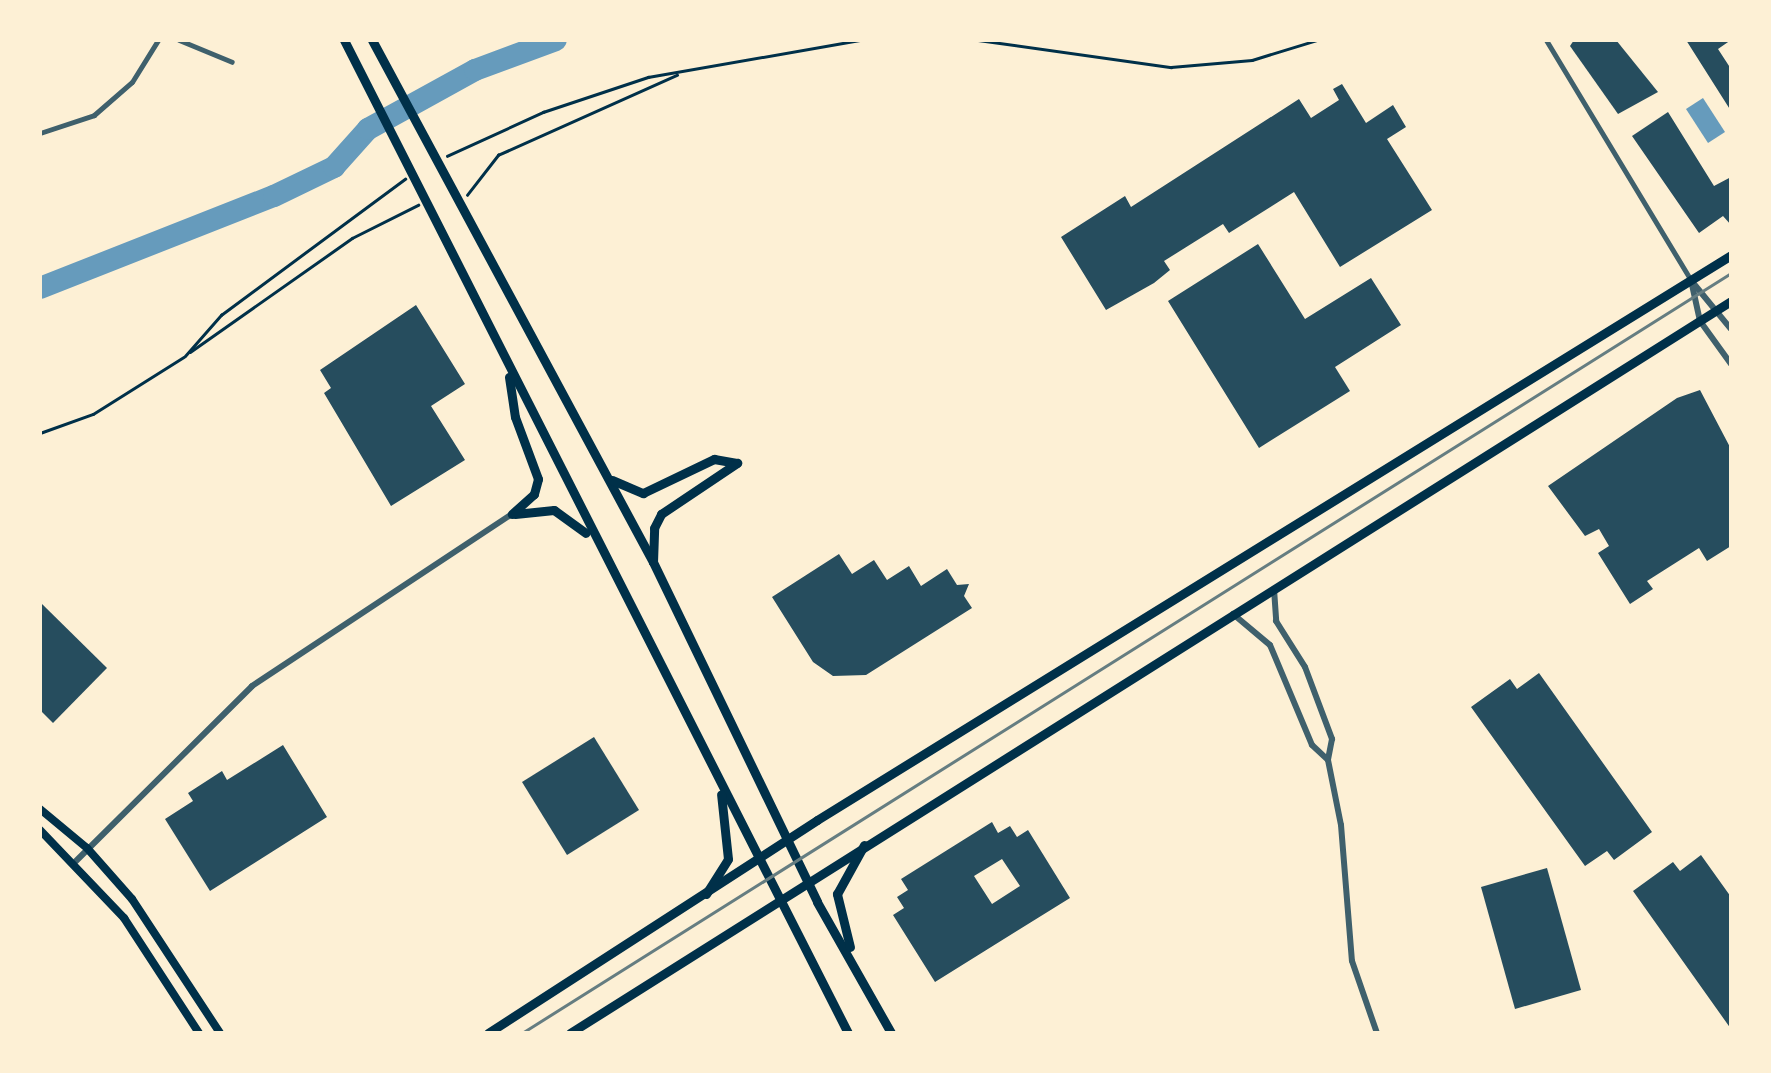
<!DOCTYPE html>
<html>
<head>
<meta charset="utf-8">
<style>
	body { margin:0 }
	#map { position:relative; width:1771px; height:1073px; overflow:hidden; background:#fdf0d5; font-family:Lato,sans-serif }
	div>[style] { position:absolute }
	.water>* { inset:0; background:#669bbc }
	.river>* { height:22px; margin:-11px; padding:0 11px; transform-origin:11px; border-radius:11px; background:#669bbc }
	.building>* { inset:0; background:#264d5e }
	.path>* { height:2.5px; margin:-1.25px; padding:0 1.25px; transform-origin:1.25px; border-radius:1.25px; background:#003049 }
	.minor>* { height:5px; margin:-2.5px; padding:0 2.5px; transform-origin:2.5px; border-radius:2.5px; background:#3f606c }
	.tertiary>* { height:6px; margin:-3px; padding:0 3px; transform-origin:3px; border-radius:3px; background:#3f606c }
	.secondary>* { height:8px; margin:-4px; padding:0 4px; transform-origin:4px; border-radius:4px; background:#003049 }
	.primary>* { height:9px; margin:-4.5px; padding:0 4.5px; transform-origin:4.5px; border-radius:4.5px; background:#003049 }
	.trunk>* { height:9px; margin:-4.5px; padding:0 4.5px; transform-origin:4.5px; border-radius:4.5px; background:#003049 }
	.tram>* { height:2.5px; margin:-1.25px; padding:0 1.25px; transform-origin:1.25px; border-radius:1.25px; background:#657d81 }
	span { translate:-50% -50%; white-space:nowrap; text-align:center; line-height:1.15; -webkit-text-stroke:10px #fdf0d5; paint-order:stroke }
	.frame { position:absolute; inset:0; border:42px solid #fdf0d5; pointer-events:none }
</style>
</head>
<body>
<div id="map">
	<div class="water">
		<div style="clip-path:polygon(1703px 98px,1725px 132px,1708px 143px,1686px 109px)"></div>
	</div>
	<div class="river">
		<div style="left:40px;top:288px;width:251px;rotate:-21.5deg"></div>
		<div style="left:274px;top:196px;width:67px;rotate:-25.8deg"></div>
		<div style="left:334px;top:167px;width:51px;rotate:-48.2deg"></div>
		<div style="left:368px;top:129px;width:122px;rotate:-28.9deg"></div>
		<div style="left:475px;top:70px;width:86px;rotate:-20.3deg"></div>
	</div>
	<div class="building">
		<div style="clip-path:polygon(1574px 40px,1616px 40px,1658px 92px,1618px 114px,1570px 46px)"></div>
		<div style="clip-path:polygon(1686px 40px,1731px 40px,1718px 49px,1731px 69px,1731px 111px)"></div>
		<div style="clip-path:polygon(1342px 84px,1366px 123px,1393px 105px,1406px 127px,1387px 139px,1432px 210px,1340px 267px,1294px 192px,1229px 233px,1223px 224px,1164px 261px,1170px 270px,1154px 283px,1106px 310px,1061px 237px,1125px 196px,1131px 207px,1299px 99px,1311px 118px,1339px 100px,1333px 89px)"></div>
		<div style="clip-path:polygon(1668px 112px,1714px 186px,1731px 177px,1731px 225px,1723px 216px,1699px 233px,1632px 136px)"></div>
		<div style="clip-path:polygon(1258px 244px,1305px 319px,1371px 278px,1401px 325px,1335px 367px,1350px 391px,1259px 448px,1168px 301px)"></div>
		<div style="clip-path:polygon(416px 305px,465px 384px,431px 406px,465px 460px,391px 506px,324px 393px,331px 388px,320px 370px)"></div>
		<div style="clip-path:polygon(1700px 390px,1731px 449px,1731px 546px,1707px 561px,1699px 548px,1647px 581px,1653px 589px,1630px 604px,1598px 553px,1609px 546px,1599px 529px,1585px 536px,1548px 486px,1677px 398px)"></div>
		<div style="clip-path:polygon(839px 554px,852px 574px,874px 560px,887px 580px,909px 566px,921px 586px,947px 569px,957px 585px,969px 584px,964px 596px,972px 608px,866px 675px,833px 676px,813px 662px,772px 597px)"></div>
		<div style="clip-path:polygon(40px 602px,107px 668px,53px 723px,40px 710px)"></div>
		<div style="clip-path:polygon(1539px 673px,1652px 832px,1614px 860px,1607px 851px,1585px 866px,1471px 707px,1510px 679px,1517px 689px)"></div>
		<div style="clip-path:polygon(594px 737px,639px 810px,567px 855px,522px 782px)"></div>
		<div style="clip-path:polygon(283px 745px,327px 817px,210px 891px,165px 819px,193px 801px,188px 793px,222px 771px,227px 780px)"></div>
		<div style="clip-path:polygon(evenodd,992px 822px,998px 833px,1010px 826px,1017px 837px,1028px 830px,1070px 898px,935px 982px,893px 915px,904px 908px,897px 897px,908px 890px,901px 879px,992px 822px,1002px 859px,1020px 886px,992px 904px,974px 876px,1002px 859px)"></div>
		<div style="clip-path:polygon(1701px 855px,1731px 897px,1731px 1029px,1633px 891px,1673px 862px,1680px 871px)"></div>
		<div style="clip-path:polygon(1547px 868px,1581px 990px,1515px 1009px,1481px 887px)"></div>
	</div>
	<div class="path">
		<div style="left:978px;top:40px;width:195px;rotate:8deg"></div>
		<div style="left:1171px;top:67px;width:81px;rotate:-4.9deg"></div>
		<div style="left:1252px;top:60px;width:68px;rotate:-17.1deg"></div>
		<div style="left:447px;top:156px;width:106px;rotate:-24.6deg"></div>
		<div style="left:543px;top:112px;width:111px;rotate:-18.4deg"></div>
		<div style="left:648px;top:77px;width:216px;rotate:-9.9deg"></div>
		<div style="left:467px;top:195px;width:51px;rotate:-52.2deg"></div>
		<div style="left:498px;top:155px;width:196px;rotate:-24.1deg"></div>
		<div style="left:190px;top:352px;width:198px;rotate:-35.1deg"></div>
		<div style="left:352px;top:238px;width:74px;rotate:-26.6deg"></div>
		<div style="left:185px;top:356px;width:55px;rotate:-48.7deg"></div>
		<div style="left:221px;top:315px;width:229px;rotate:-36.5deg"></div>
		<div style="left:40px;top:433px;width:56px;rotate:-19.7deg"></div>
		<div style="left:93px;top:414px;width:107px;rotate:-32.1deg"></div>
	</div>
	<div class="minor">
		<div style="left:179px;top:40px;width:57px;rotate:22.5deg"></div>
		<div style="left:1546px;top:40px;width:280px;rotate:58.9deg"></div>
		<div style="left:40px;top:133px;width:57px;rotate:-18.4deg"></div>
		<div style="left:94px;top:115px;width:50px;rotate:-41deg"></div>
		<div style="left:132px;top:82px;width:49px;rotate:-58.2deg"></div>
	</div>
	<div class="tertiary">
		<div style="left:1691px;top:280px;width:42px;rotate:77.6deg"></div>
		<div style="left:1700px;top:321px;width:53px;rotate:54.2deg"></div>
		<div style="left:1694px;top:284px;width:58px;rotate:50.6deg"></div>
		<div style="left:1274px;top:589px;width:32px;rotate:86deg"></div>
		<div style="left:1276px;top:621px;width:54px;rotate:57.8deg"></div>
		<div style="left:1305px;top:667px;width:77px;rotate:69.4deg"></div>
		<div style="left:1332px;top:739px;width:21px;rotate:101deg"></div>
		<div style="left:1328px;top:760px;width:66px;rotate:78.7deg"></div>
		<div style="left:1341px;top:825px;width:136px;rotate:85.4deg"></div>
		<div style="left:1352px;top:961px;width:76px;rotate:70.9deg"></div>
		<div style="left:1233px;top:614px;width:48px;rotate:40deg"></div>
		<div style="left:1270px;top:645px;width:108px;rotate:67.2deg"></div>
		<div style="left:1312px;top:745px;width:21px;rotate:43deg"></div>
		<div style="left:76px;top:861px;width:248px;rotate:-44.8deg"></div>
		<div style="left:252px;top:686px;width:312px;rotate:-33.5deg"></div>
	</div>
	<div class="secondary">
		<div style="left:40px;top:809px;width:61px;rotate:39.7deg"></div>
		<div style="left:87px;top:848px;width:68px;rotate:48.6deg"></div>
		<div style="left:132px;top:899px;width:160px;rotate:56.7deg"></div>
		<div style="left:40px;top:830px;width:122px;rotate:46.3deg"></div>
		<div style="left:124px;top:918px;width:137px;rotate:56.9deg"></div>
	</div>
	<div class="primary">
		<div style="left:488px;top:1033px;width:392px;rotate:-32.9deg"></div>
		<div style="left:817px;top:820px;width:1075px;rotate:-31.72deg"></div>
		<div style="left:570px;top:1033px;width:1372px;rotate:-32.23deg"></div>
	</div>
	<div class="trunk">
		<div style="left:344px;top:40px;width:1114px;rotate:63.09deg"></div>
		<div style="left:372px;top:40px;width:593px;rotate:61.71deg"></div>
		<div style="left:653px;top:562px;width:377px;rotate:64.2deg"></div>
		<div style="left:817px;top:902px;width:150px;rotate:60.5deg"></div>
		<div style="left:509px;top:377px;width:40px;rotate:81.5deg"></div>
		<div style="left:515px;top:417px;width:66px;rotate:69.6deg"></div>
		<div style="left:538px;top:479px;width:16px;rotate:105deg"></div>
		<div style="left:534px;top:494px;width:30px;rotate:138deg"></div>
		<div style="left:612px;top:480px;width:34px;rotate:23deg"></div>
		<div style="left:643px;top:493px;width:79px;rotate:-25.6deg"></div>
		<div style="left:714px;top:459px;width:23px;rotate:10deg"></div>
		<div style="left:515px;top:514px;width:39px;rotate:-6deg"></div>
		<div style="left:554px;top:510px;width:39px;rotate:36deg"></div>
		<div style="left:653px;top:562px;width:34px;rotate:-88deg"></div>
		<div style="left:654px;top:528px;width:16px;rotate:-63deg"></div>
		<div style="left:661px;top:514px;width:92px;rotate:-33.9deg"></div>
		<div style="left:706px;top:894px;width:41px;rotate:-57.8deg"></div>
		<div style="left:728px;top:859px;width:65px;rotate:-96.1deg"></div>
		<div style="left:850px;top:947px;width:55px;rotate:-103.8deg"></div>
		<div style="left:837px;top:894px;width:56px;rotate:-61.1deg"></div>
	</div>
	<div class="tram">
		<div style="left:522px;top:1033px;width:1428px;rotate:-32.15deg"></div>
	</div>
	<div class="frame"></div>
</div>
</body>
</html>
